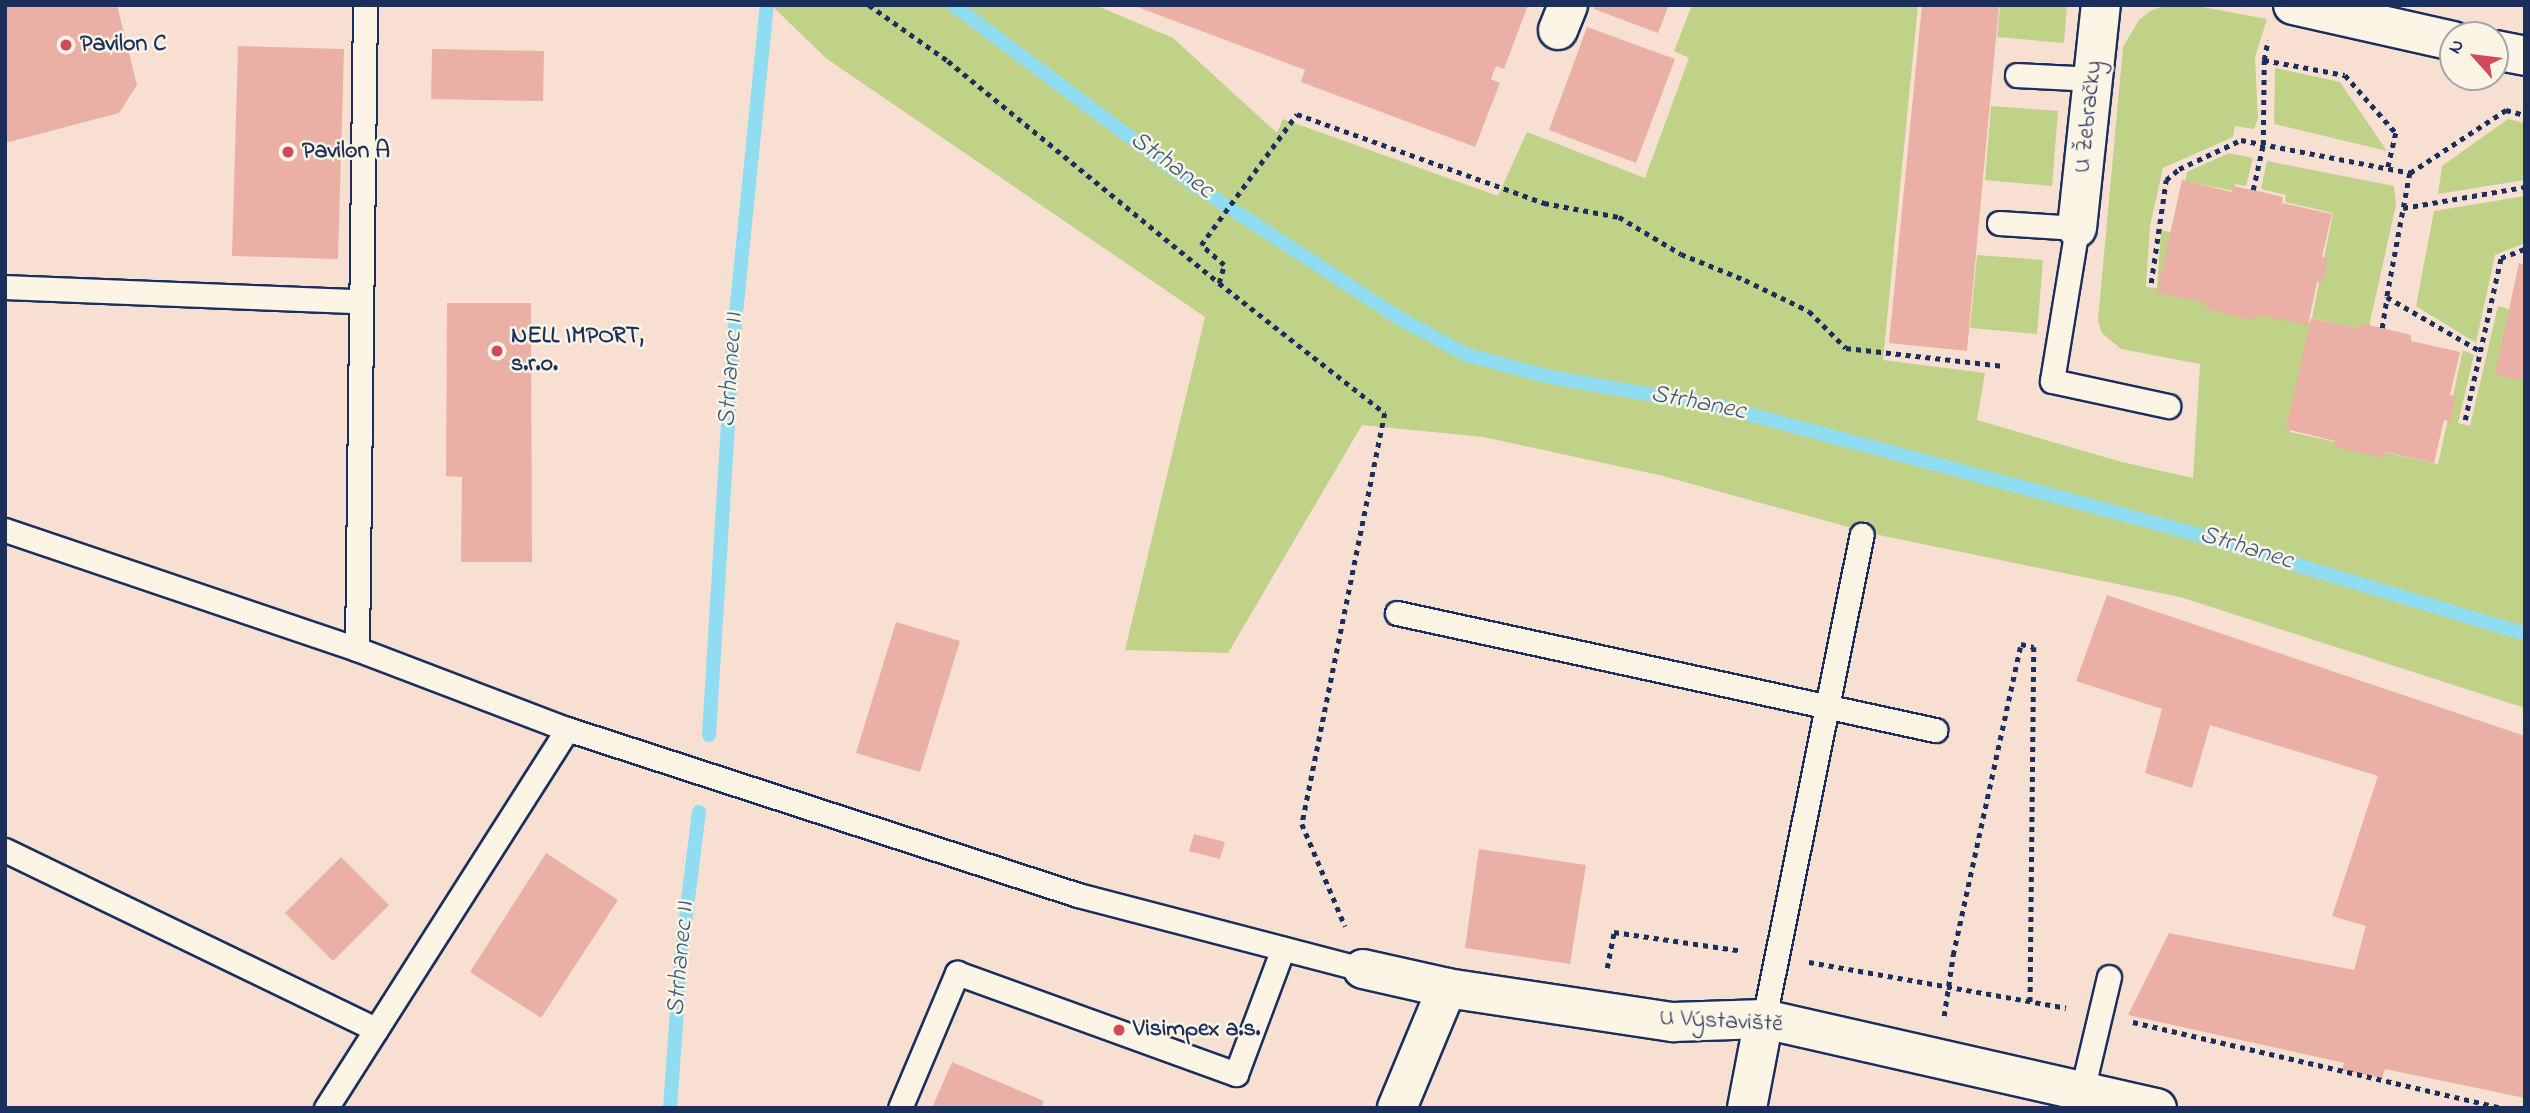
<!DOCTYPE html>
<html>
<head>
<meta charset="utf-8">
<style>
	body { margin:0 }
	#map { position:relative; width:2530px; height:1113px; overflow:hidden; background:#f7e0d2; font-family:"Indie Flower",sans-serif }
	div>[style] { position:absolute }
	.green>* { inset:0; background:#bfd288 }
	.stream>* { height:14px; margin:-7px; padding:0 7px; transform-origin:7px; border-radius:7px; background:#90dcf0 }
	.building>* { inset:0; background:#eab0a6 }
	.path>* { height:4.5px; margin-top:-2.25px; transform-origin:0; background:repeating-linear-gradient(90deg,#1b2f5e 0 5px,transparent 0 10px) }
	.roads { filter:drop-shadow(2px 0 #1b2f5e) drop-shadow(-2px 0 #1b2f5e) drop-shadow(0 2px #1b2f5e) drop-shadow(0 -2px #1b2f5e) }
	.service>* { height:23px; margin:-11.5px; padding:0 11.5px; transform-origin:11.5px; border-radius:11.5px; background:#fcf5e5 }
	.minor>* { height:38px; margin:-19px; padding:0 19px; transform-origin:19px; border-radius:19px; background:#fcf5e5 }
	.dots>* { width:19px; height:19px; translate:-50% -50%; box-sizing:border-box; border:4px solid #fcf5e5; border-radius:50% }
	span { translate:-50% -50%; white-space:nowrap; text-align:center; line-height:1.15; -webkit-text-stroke:5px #fcf5e5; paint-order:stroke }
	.poi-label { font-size:24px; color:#1b2f5e; font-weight:700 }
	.left { translate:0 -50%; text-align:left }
	.street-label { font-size:24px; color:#1b2f5e }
	.water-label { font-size:26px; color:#385a82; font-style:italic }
	.frame { position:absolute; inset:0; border:7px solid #1b2f5e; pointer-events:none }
	.north { position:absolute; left:2439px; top:21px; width:70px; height:70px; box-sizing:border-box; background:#fcf5e5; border:2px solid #a2a6af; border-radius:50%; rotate:298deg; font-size:19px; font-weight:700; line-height:28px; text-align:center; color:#1b2f5e }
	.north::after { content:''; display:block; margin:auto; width:24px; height:32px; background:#d1495b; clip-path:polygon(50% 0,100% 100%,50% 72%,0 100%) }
</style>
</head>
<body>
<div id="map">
	<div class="green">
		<div style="clip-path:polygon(771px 5px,1095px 5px,1173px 38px,1277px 133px,1283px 119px,1498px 196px,1527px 132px,1645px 178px,1689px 58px,1674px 51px,1692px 5px,1918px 5px,1883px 360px,1985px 373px,1977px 420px,2122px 462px,2193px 478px,2200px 364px,2121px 349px,2102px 333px,2098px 320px,2123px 47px,2139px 20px,2150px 11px,2164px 6px,2192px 5px,2267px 19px,2255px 57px,2258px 119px,2254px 129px,2235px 126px,2233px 137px,2163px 168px,2150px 226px,2146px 287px,2157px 288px,2161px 230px,2174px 233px,2163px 291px,2313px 323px,2290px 432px,2438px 464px,2463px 350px,2474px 355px,2458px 423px,2470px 426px,2498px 306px,2512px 310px,2525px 380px,2525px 708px,2180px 597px,1874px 534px,1659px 475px,1483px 437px,1362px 425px,1228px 653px,1125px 650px,1205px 317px,827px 59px)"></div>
		<div style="clip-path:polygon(2000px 5px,2067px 5px,2064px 43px,1997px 37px)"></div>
		<div style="clip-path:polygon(2275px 68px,2340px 82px,2387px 151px,2274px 124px)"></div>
		<div style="clip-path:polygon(1991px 106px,2058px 111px,2052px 186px,1985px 180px)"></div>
		<div style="clip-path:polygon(2508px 119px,2525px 123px,2525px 180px,2438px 194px,2442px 166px)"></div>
		<div style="clip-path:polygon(2229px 153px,2253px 158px,2246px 186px,2235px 184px,2234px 191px,2185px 181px,2187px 172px)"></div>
		<div style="clip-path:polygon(2267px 161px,2394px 186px,2396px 205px,2368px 331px,2312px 318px,2333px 213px,2285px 202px,2286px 195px,2261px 189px)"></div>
		<div style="clip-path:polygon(2525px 196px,2525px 243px,2495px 255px,2476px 343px,2416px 306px,2434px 211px)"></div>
		<div style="clip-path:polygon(1977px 255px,2043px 260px,2037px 334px,1970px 328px)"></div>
	</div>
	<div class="stream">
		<div style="left:953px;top:5px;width:303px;rotate:36.7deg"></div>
		<div style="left:1196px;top:186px;width:242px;rotate:33deg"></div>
		<div style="left:1399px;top:318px;width:77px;rotate:28.6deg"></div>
		<div style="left:1467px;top:355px;width:86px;rotate:14.8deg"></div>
		<div style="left:1550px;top:377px;width:175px;rotate:9.9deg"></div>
		<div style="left:1722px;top:407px;width:486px;rotate:15deg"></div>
		<div style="left:2191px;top:533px;width:349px;rotate:16.8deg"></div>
		<div style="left:709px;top:735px;width:382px;rotate:-86.5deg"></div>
		<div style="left:732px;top:354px;width:351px;rotate:-84.3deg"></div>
		<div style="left:670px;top:1108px;width:152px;rotate:-85.9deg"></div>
		<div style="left:681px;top:956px;width:145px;rotate:-82.9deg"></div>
	</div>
	<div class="building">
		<div style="clip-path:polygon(5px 5px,117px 5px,137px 85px,119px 113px,5px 143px)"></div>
		<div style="clip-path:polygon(1132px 5px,1528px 5px,1504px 69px,1496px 66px,1491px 79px,1500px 83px,1475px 147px,1301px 82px,1305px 70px)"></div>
		<div style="clip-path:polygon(1595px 5px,1669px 5px,1658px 33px,1594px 9px)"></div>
		<div style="clip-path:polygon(1922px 5px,1999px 5px,1967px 351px,1889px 343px)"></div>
		<div style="clip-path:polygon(1587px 27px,1675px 59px,1636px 163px,1549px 130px)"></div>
		<div style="clip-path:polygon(238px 46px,344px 49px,338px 259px,232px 256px)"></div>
		<div style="clip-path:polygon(432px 49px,544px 51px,543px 101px,431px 99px)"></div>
		<div style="clip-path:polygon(2182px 180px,2232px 192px,2233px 186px,2253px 190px,2283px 197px,2282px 203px,2332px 214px,2322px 257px,2328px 258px,2323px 283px,2317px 282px,2308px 325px,2257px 315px,2256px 321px,2206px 309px,2207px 303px,2157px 293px)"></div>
		<div style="clip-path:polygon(2519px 263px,2525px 265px,2525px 381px,2495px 375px)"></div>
		<div style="clip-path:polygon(447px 303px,531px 303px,532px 562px,461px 562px,462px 477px,446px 476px)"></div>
		<div style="clip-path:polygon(2311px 318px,2361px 329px,2361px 323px,2382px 328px,2411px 335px,2411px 341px,2460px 352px,2450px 395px,2456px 396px,2450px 422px,2444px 420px,2434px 463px,2385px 452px,2383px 458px,2334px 447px,2335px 441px,2286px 429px)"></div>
		<div style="clip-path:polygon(2107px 595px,2525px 736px,2525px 1098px,2385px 1069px,2382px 1078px,2342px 1070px,2344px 1063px,2128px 1015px,2169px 933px,2354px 970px,2366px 926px,2332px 916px,2378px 776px,2210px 725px,2192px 788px,2145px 773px,2162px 709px,2076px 681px)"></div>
		<div style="clip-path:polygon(896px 622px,960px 641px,920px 772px,856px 753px)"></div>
		<div style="clip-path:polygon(1194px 834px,1225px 842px,1220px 859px,1189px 851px)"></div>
		<div style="clip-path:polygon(1479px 849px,1586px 865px,1570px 964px,1465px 948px)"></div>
		<div style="clip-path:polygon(546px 853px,618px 900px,541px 1018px,470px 972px)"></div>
		<div style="clip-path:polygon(341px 857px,389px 905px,333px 961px,285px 913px)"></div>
		<div style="clip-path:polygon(952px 1062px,1044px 1101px,1041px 1108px,932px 1108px)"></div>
	</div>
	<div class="path">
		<div style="left:869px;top:5px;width:97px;rotate:35.3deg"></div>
		<div style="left:948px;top:61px;width:350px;rotate:39.3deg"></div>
		<div style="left:1219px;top:283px;width:211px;rotate:38.1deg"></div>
		<div style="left:1385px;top:413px;width:419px;rotate:101.4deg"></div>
		<div style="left:1302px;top:824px;width:111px;rotate:67.1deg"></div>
		<div style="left:2264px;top:60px;width:82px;rotate:10.5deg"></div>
		<div style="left:2345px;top:75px;width:77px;rotate:48.7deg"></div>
		<div style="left:2396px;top:133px;width:37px;rotate:103deg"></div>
		<div style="left:2410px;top:173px;width:115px;rotate:-33.3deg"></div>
		<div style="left:2506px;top:110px;width:20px;rotate:15deg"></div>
		<div style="left:2253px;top:190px;width:46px;rotate:-77.5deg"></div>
		<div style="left:2263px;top:145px;width:85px;rotate:-89.3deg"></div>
		<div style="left:2264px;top:60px;width:20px;rotate:-79deg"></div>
		<div style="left:2403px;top:208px;width:124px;rotate:-9.8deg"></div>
		<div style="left:1219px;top:283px;width:19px;rotate:-74deg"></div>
		<div style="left:1224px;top:265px;width:30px;rotate:-139deg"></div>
		<div style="left:1201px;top:245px;width:162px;rotate:-53.8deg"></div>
		<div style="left:1297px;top:114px;width:263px;rotate:19.8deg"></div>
		<div style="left:1544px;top:203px;width:76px;rotate:10.6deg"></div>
		<div style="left:1619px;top:217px;width:72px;rotate:30.8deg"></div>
		<div style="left:1681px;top:254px;width:69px;rotate:22.1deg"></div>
		<div style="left:1745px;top:280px;width:71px;rotate:25.8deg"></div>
		<div style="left:1809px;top:311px;width:52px;rotate:45deg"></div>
		<div style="left:1846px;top:348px;width:159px;rotate:6.5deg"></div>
		<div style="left:2151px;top:283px;width:104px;rotate:-81.7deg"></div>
		<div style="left:2166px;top:180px;width:17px;rotate:-40deg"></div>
		<div style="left:2179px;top:169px;width:68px;rotate:-25.1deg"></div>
		<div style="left:2241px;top:140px;width:172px;rotate:11deg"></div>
		<div style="left:2410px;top:173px;width:126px;rotate:100.5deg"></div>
		<div style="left:2387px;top:297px;width:108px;rotate:30.1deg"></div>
		<div style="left:2382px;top:328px;width:31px;rotate:-81deg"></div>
		<div style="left:2465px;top:420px;width:166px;rotate:-77.5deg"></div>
		<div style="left:2501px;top:258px;width:26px;rotate:-21deg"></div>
		<div style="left:1809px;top:962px;width:261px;rotate:10.1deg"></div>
		<div style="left:1607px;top:968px;width:37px;rotate:-79deg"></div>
		<div style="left:1614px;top:932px;width:129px;rotate:8.4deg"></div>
		<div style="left:1944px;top:1016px;width:62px;rotate:-81.6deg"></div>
		<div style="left:1953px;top:955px;width:318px;rotate:-77.7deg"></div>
		<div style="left:2021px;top:644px;width:13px;rotate:13deg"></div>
		<div style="left:2034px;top:647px;width:355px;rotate:90.6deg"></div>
		<div style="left:2133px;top:1022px;width:381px;rotate:13.1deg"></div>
	</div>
	<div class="roads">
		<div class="service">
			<div style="left:2017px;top:75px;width:76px;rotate:3deg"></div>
			<div style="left:1999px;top:223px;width:78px;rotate:3.7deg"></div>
			<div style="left:2077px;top:228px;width:155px;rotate:99.3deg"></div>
			<div style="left:2052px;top:381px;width:119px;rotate:12.2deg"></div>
			<div style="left:5px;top:287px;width:354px;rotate:2.3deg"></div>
			<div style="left:5px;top:530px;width:372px;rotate:18.7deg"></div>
			<div style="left:357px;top:649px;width:225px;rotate:20.9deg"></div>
			<div style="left:567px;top:729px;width:537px;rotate:18deg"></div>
			<div style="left:1078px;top:895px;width:294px;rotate:14.6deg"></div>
			<div style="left:1397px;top:613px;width:551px;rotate:12.27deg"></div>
			<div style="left:357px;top:649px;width:644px;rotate:-89.29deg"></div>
			<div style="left:5px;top:850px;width:412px;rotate:25.8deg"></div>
			<div style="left:1764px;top:1019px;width:494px;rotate:-78.6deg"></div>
			<div style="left:2082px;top:1091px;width:117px;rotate:-76.7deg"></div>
			<div style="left:326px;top:1108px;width:449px;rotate:-57.5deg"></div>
			<div style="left:900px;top:1108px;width:147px;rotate:-67.1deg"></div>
			<div style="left:957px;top:973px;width:297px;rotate:19.9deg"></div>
			<div style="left:1236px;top:1074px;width:134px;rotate:-69.5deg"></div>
		</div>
		<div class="minor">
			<div style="left:2293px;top:5px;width:164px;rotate:12.7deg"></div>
			<div style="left:1558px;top:30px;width:27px;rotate:-68deg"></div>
			<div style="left:2495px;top:50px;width:31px;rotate:11deg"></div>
			<div style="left:2077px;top:228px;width:224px;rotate:-83.9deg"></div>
			<div style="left:1363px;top:969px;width:86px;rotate:12.7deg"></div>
			<div style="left:1447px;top:988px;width:229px;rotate:8.6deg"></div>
			<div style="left:1673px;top:1022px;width:91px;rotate:-1.9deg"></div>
			<div style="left:1764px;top:1019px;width:403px;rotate:12.8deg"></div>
			<div style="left:1397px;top:1108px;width:130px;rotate:-67.4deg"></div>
			<div style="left:1747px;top:1108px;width:91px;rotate:-79.2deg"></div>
		</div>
	</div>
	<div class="dots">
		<div style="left:66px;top:45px;background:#d1495b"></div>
		<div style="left:288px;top:152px;background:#d1495b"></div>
		<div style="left:497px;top:351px;background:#d1495b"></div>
		<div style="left:1119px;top:1030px;background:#d1495b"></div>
	</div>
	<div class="poi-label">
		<span class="left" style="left:80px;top:45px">Pavilon C</span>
		<span class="left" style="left:302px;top:152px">Pavilon A</span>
		<span class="left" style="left:511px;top:351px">NELL IMPORT,<br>s.r.o.</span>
		<span class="left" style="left:1133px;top:1030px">Visimpex a.s.</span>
	</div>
	<div class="street-label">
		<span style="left:2089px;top:117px;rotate:-84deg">U Žebračky</span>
		<span style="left:1721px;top:1022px;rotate:3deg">U Výstaviště</span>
	</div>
	<div class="water-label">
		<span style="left:1171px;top:166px;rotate:36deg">Strhanec</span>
		<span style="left:732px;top:370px;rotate:-86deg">Strhanec II</span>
		<span style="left:1698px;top:404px;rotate:11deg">Strhanec</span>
		<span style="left:2246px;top:549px;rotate:17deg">Strhanec</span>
		<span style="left:682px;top:959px;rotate:-85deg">Strhanec II</span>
	</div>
	<div class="frame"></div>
	<div class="north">N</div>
</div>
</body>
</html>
